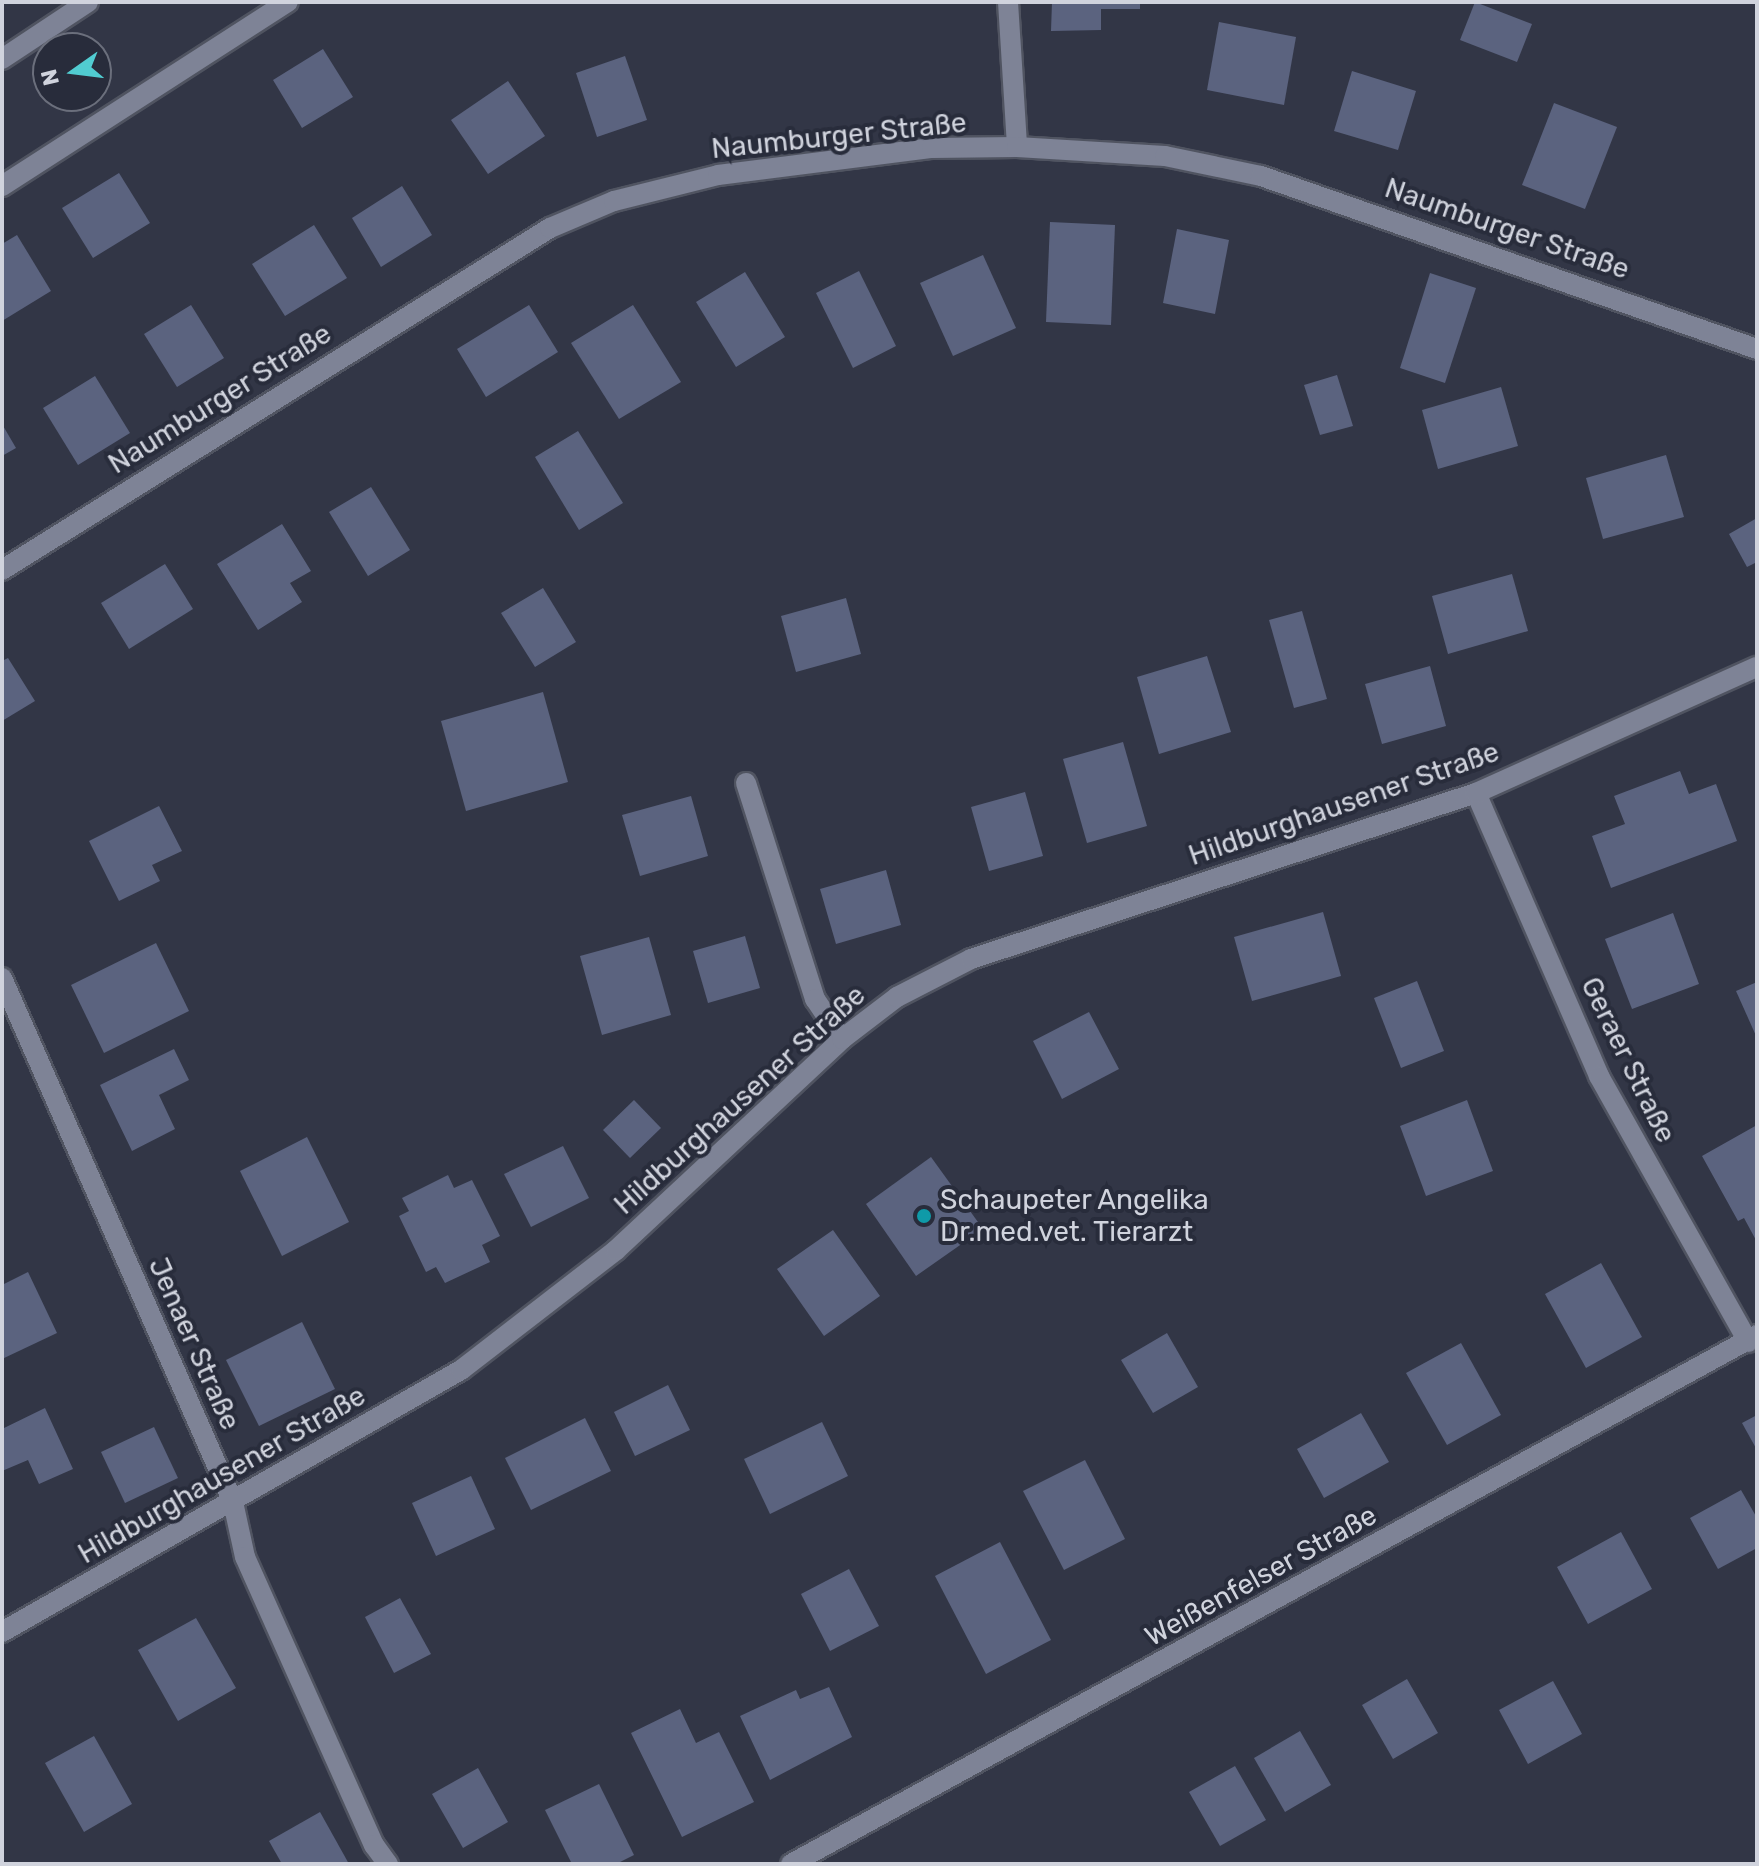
<!DOCTYPE html>
<html>
<head>
<meta charset="utf-8">
<style>
	body { margin:0 }
	#map { position:relative; width:1759px; height:1866px; overflow:hidden; background:#323646; font-family:Rubik,sans-serif }
	div>[style] { position:absolute }
	.building>* { inset:0; background:#5b637f }
	.roads { filter:drop-shadow(2px 0 #505461) drop-shadow(-2px 0 #505461) drop-shadow(0 2px #505461) drop-shadow(0 -2px #505461) }
	.minor>* { height:20px; margin:-10px; padding:0 10px; transform-origin:10px; border-radius:10px; background:#7e8396 }
	.dots>* { width:22px; height:22px; translate:-50% -50%; box-sizing:border-box; border:4px solid #282c3b; border-radius:50% }
	span { translate:-50% -50%; white-space:nowrap; text-align:center; line-height:1.15; -webkit-text-stroke:8px #282c3b; paint-order:stroke }
	.street-label { font-size:28px; color:#d0d3dd }
	.poi-label { font-size:28px; color:#d0d3dd }
	.left { translate:0 -50%; text-align:left }
	.frame { position:absolute; inset:0; border:4px solid #d0d3dd; pointer-events:none }
	.north { position:absolute; left:32px; top:32px; width:80px; height:80px; box-sizing:border-box; background:#282c3b; border:2px solid #6b6f7c; border-radius:50%; rotate:256deg; font-size:22px; font-weight:700; line-height:32px; text-align:center; color:#d0d3dd }
	.north::after { content:''; display:block; margin:auto; width:28px; height:36px; background:#51ccd1; clip-path:polygon(50% 0,100% 100%,50% 72%,0 100%) }
</style>
</head>
<body>
<div id="map">
	<div class="building">
		<div style="clip-path:polygon(1052px 2px,1140px 2px,1140px 9px,1101px 9px,1101px 30px,1051px 31px)"></div>
		<div style="clip-path:polygon(1475px 2px,1532px 24px,1517px 62px,1460px 40px)"></div>
		<div style="clip-path:polygon(1219px 22px,1296px 37px,1284px 105px,1207px 90px)"></div>
		<div style="clip-path:polygon(323px 49px,353px 97px,302px 128px,273px 80px)"></div>
		<div style="clip-path:polygon(625px 56px,647px 120px,597px 137px,576px 73px)"></div>
		<div style="clip-path:polygon(1352px 71px,1416px 91px,1398px 150px,1334px 131px)"></div>
		<div style="clip-path:polygon(508px 81px,545px 136px,488px 174px,451px 120px)"></div>
		<div style="clip-path:polygon(1554px 103px,1617px 127px,1585px 209px,1522px 185px)"></div>
		<div style="clip-path:polygon(119px 173px,150px 223px,93px 258px,62px 208px)"></div>
		<div style="clip-path:polygon(402px 186px,432px 235px,381px 267px,352px 218px)"></div>
		<div style="clip-path:polygon(1050px 222px,1115px 225px,1111px 325px,1046px 322px)"></div>
		<div style="clip-path:polygon(314px 225px,347px 278px,285px 316px,252px 264px)"></div>
		<div style="clip-path:polygon(1177px 229px,1229px 240px,1215px 314px,1163px 303px)"></div>
		<div style="clip-path:polygon(17px 235px,51px 291px,2px 321px,2px 244px)"></div>
		<div style="clip-path:polygon(983px 255px,1016px 328px,953px 356px,920px 283px)"></div>
		<div style="clip-path:polygon(859px 271px,896px 346px,853px 368px,816px 293px)"></div>
		<div style="clip-path:polygon(745px 272px,785px 337px,736px 367px,696px 302px)"></div>
		<div style="clip-path:polygon(1430px 273px,1476px 288px,1445px 383px,1400px 368px)"></div>
		<div style="clip-path:polygon(191px 305px,224px 358px,177px 387px,144px 334px)"></div>
		<div style="clip-path:polygon(529px 305px,558px 352px,486px 397px,457px 349px)"></div>
		<div style="clip-path:polygon(633px 305px,681px 382px,619px 419px,571px 343px)"></div>
		<div style="clip-path:polygon(1337px 375px,1353px 426px,1320px 435px,1304px 385px)"></div>
		<div style="clip-path:polygon(95px 376px,130px 433px,78px 465px,43px 408px)"></div>
		<div style="clip-path:polygon(1501px 387px,1518px 446px,1438px 469px,1422px 410px)"></div>
		<div style="clip-path:polygon(2px 424px,16px 448px,2px 456px)"></div>
		<div style="clip-path:polygon(578px 431px,623px 503px,579px 530px,535px 457px)"></div>
		<div style="clip-path:polygon(1666px 455px,1684px 517px,1603px 539px,1586px 478px)"></div>
		<div style="clip-path:polygon(371px 487px,410px 550px,368px 576px,329px 512px)"></div>
		<div style="clip-path:polygon(1757px 518px,1757px 562px,1747px 567px,1729px 534px)"></div>
		<div style="clip-path:polygon(282px 524px,311px 571px,290px 583px,302px 602px,258px 630px,217px 564px)"></div>
		<div style="clip-path:polygon(165px 564px,193px 609px,129px 649px,101px 603px)"></div>
		<div style="clip-path:polygon(1512px 574px,1528px 631px,1448px 654px,1432px 596px)"></div>
		<div style="clip-path:polygon(543px 588px,576px 642px,535px 667px,501px 613px)"></div>
		<div style="clip-path:polygon(846px 598px,861px 654px,796px 672px,781px 616px)"></div>
		<div style="clip-path:polygon(1302px 611px,1327px 699px,1294px 708px,1269px 620px)"></div>
		<div style="clip-path:polygon(1207px 656px,1231px 732px,1159px 754px,1137px 677px)"></div>
		<div style="clip-path:polygon(8px 658px,35px 701px,2px 721px,2px 661px)"></div>
		<div style="clip-path:polygon(1430px 666px,1446px 726px,1382px 744px,1365px 684px)"></div>
		<div style="clip-path:polygon(543px 692px,568px 782px,466px 811px,441px 721px)"></div>
		<div style="clip-path:polygon(1123px 742px,1147px 826px,1087px 843px,1063px 759px)"></div>
		<div style="clip-path:polygon(1680px 771px,1689px 794px,1716px 784px,1737px 841px,1611px 888px,1592px 836px,1625px 824px,1614px 796px)"></div>
		<div style="clip-path:polygon(1025px 792px,1043px 856px,989px 871px,971px 807px)"></div>
		<div style="clip-path:polygon(691px 796px,708px 856px,640px 876px,622px 815px)"></div>
		<div style="clip-path:polygon(159px 806px,182px 851px,152px 865px,160px 881px,119px 901px,89px 841px)"></div>
		<div style="clip-path:polygon(886px 870px,901px 925px,836px 944px,820px 889px)"></div>
		<div style="clip-path:polygon(1323px 912px,1341px 976px,1252px 1001px,1234px 937px)"></div>
		<div style="clip-path:polygon(1673px 913px,1699px 984px,1632px 1009px,1605px 939px)"></div>
		<div style="clip-path:polygon(745px 936px,760px 988px,708px 1003px,693px 951px)"></div>
		<div style="clip-path:polygon(649px 937px,671px 1015px,602px 1035px,580px 956px)"></div>
		<div style="clip-path:polygon(156px 943px,189px 1011px,104px 1053px,71px 985px)"></div>
		<div style="clip-path:polygon(1417px 981px,1444px 1051px,1401px 1068px,1374px 998px)"></div>
		<div style="clip-path:polygon(1757px 982px,1757px 1038px,1736px 991px)"></div>
		<div style="clip-path:polygon(1089px 1012px,1119px 1069px,1062px 1099px,1033px 1041px)"></div>
		<div style="clip-path:polygon(174px 1049px,189px 1080px,159px 1095px,175px 1129px,132px 1151px,100px 1085px)"></div>
		<div style="clip-path:polygon(634px 1100px,661px 1128px,630px 1158px,603px 1130px)"></div>
		<div style="clip-path:polygon(1467px 1100px,1493px 1171px,1426px 1196px,1400px 1126px)"></div>
		<div style="clip-path:polygon(1757px 1125px,1757px 1242px,1744px 1218px,1738px 1221px,1702px 1156px)"></div>
		<div style="clip-path:polygon(307px 1137px,349px 1222px,282px 1256px,240px 1171px)"></div>
		<div style="clip-path:polygon(563px 1146px,589px 1198px,531px 1227px,504px 1174px)"></div>
		<div style="clip-path:polygon(931px 1157px,983px 1229px,916px 1276px,866px 1204px)"></div>
		<div style="clip-path:polygon(448px 1175px,454px 1188px,472px 1180px,500px 1236px,482px 1245px,490px 1262px,445px 1283px,436px 1267px,426px 1272px,399px 1216px,409px 1211px,402px 1198px)"></div>
		<div style="clip-path:polygon(833px 1230px,880px 1296px,824px 1336px,777px 1269px)"></div>
		<div style="clip-path:polygon(1601px 1263px,1642px 1337px,1586px 1368px,1545px 1294px)"></div>
		<div style="clip-path:polygon(28px 1272px,57px 1333px,2px 1359px,2px 1285px)"></div>
		<div style="clip-path:polygon(302px 1322px,335px 1389px,259px 1426px,226px 1360px)"></div>
		<div style="clip-path:polygon(1167px 1333px,1198px 1387px,1153px 1413px,1121px 1360px)"></div>
		<div style="clip-path:polygon(1461px 1343px,1501px 1415px,1447px 1445px,1406px 1373px)"></div>
		<div style="clip-path:polygon(668px 1385px,690px 1430px,635px 1456px,614px 1412px)"></div>
		<div style="clip-path:polygon(45px 1408px,73px 1469px,39px 1484px,28px 1460px,2px 1471px,2px 1429px)"></div>
		<div style="clip-path:polygon(1361px 1413px,1389px 1462px,1324px 1498px,1297px 1449px)"></div>
		<div style="clip-path:polygon(1757px 1415px,1757px 1450px,1742px 1423px)"></div>
		<div style="clip-path:polygon(585px 1418px,611px 1471px,531px 1510px,505px 1458px)"></div>
		<div style="clip-path:polygon(822px 1422px,848px 1476px,770px 1514px,744px 1459px)"></div>
		<div style="clip-path:polygon(154px 1427px,178px 1478px,125px 1503px,101px 1452px)"></div>
		<div style="clip-path:polygon(1085px 1460px,1125px 1539px,1064px 1570px,1023px 1491px)"></div>
		<div style="clip-path:polygon(471px 1476px,495px 1529px,436px 1556px,412px 1503px)"></div>
		<div style="clip-path:polygon(1741px 1490px,1757px 1518px,1757px 1548px,1718px 1569px,1690px 1518px)"></div>
		<div style="clip-path:polygon(1621px 1532px,1652px 1589px,1588px 1624px,1557px 1567px)"></div>
		<div style="clip-path:polygon(1000px 1542px,1051px 1640px,986px 1674px,935px 1576px)"></div>
		<div style="clip-path:polygon(849px 1569px,879px 1626px,830px 1651px,801px 1594px)"></div>
		<div style="clip-path:polygon(400px 1598px,431px 1654px,394px 1673px,365px 1617px)"></div>
		<div style="clip-path:polygon(196px 1618px,236px 1688px,178px 1721px,138px 1650px)"></div>
		<div style="clip-path:polygon(1407px 1679px,1438px 1733px,1393px 1759px,1362px 1705px)"></div>
		<div style="clip-path:polygon(1553px 1681px,1582px 1734px,1528px 1764px,1499px 1710px)"></div>
		<div style="clip-path:polygon(829px 1687px,852px 1737px,770px 1780px,740px 1716px,796px 1690px,800px 1699px)"></div>
		<div style="clip-path:polygon(680px 1709px,696px 1743px,719px 1732px,754px 1802px,682px 1837px,631px 1733px)"></div>
		<div style="clip-path:polygon(1300px 1731px,1331px 1785px,1285px 1812px,1254px 1758px)"></div>
		<div style="clip-path:polygon(94px 1736px,132px 1804px,84px 1832px,45px 1763px)"></div>
		<div style="clip-path:polygon(1235px 1766px,1266px 1820px,1220px 1846px,1189px 1792px)"></div>
		<div style="clip-path:polygon(478px 1768px,508px 1822px,463px 1848px,432px 1794px)"></div>
		<div style="clip-path:polygon(599px 1784px,634px 1855px,616px 1864px,572px 1864px,545px 1810px)"></div>
		<div style="clip-path:polygon(320px 1812px,349px 1864px,282px 1864px,269px 1841px)"></div>
	</div>
	<div class="roads">
		<div class="minor">
			<div style="left:1008px;top:2px;width:145px;rotate:86.4deg"></div>
			<div style="left:2px;top:59px;width:103px;rotate:-33.5deg"></div>
			<div style="left:2px;top:186px;width:340px;rotate:-32.8deg"></div>
			<div style="left:2px;top:570px;width:646px;rotate:-31.97deg"></div>
			<div style="left:550px;top:228px;width:69px;rotate:-22.9deg"></div>
			<div style="left:614px;top:201px;width:107px;rotate:-14deg"></div>
			<div style="left:718px;top:175px;width:216px;rotate:-7.2deg"></div>
			<div style="left:932px;top:148px;width:85px;rotate:-0.7deg"></div>
			<div style="left:1017px;top:147px;width:148px;rotate:3.5deg"></div>
			<div style="left:1165px;top:156px;width:98px;rotate:11.8deg"></div>
			<div style="left:1261px;top:176px;width:525px;rotate:19.23deg"></div>
			<div style="left:746px;top:783px;width:227px;rotate:72.3deg"></div>
			<div style="left:815px;top:999px;width:48px;rotate:56deg"></div>
			<div style="left:1476px;top:793px;width:309px;rotate:66.5deg"></div>
			<div style="left:1599px;top:1076px;width:305px;rotate:60.7deg"></div>
			<div style="left:2px;top:978px;width:573px;rotate:66.21deg"></div>
			<div style="left:233px;top:1502px;width:56px;rotate:77.7deg"></div>
			<div style="left:245px;top:1557px;width:316px;rotate:65.9deg"></div>
			<div style="left:374px;top:1845px;width:24px;rotate:54deg"></div>
			<div style="left:2px;top:1632px;width:529px;rotate:-29.72deg"></div>
			<div style="left:461px;top:1370px;width:196px;rotate:-37.7deg"></div>
			<div style="left:616px;top:1250px;width:309px;rotate:-43deg"></div>
			<div style="left:842px;top:1039px;width:69px;rotate:-37.4deg"></div>
			<div style="left:897px;top:997px;width:83px;rotate:-27.2deg"></div>
			<div style="left:971px;top:959px;width:532px;rotate:-18.2deg"></div>
			<div style="left:1476px;top:793px;width:308px;rotate:-24.2deg"></div>
			<div style="left:791px;top:1864px;width:1101px;rotate:-28.71deg"></div>
		</div>
	</div>
	<div class="dots">
		<div style="left:924px;top:1216px;background:#0f9aa8"></div>
	</div>
	<div class="street-label">
		<span style="left:839px;top:136px;rotate:-6deg">Naumburger Straße</span>
		<span style="left:1507px;top:229px;rotate:19deg">Naumburger Straße</span>
		<span style="left:220px;top:399px;rotate:-32deg">Naumburger Straße</span>
		<span style="left:1344px;top:804px;rotate:-19deg">Hildburghausener Straße</span>
		<span style="left:1628px;top:1060px;rotate:64deg">Geraer Straße</span>
		<span style="left:740px;top:1100px;rotate:-42deg">Hildburghausener Straße</span>
		<span style="left:194px;top:1344px;rotate:66deg">Jenaer Straße</span>
		<span style="left:222px;top:1475px;rotate:-30deg">Hildburghausener Straße</span>
		<span style="left:1261px;top:1576px;rotate:-29deg">Weißenfelser Straße</span>
	</div>
	<div class="poi-label">
		<span class="left" style="left:940px;top:1216px">Schaupeter Angelika<br>Dr.med.vet. Tierarzt</span>
	</div>
	<div class="frame"></div>
	<div class="north">N</div>
</div>
</body>
</html>
